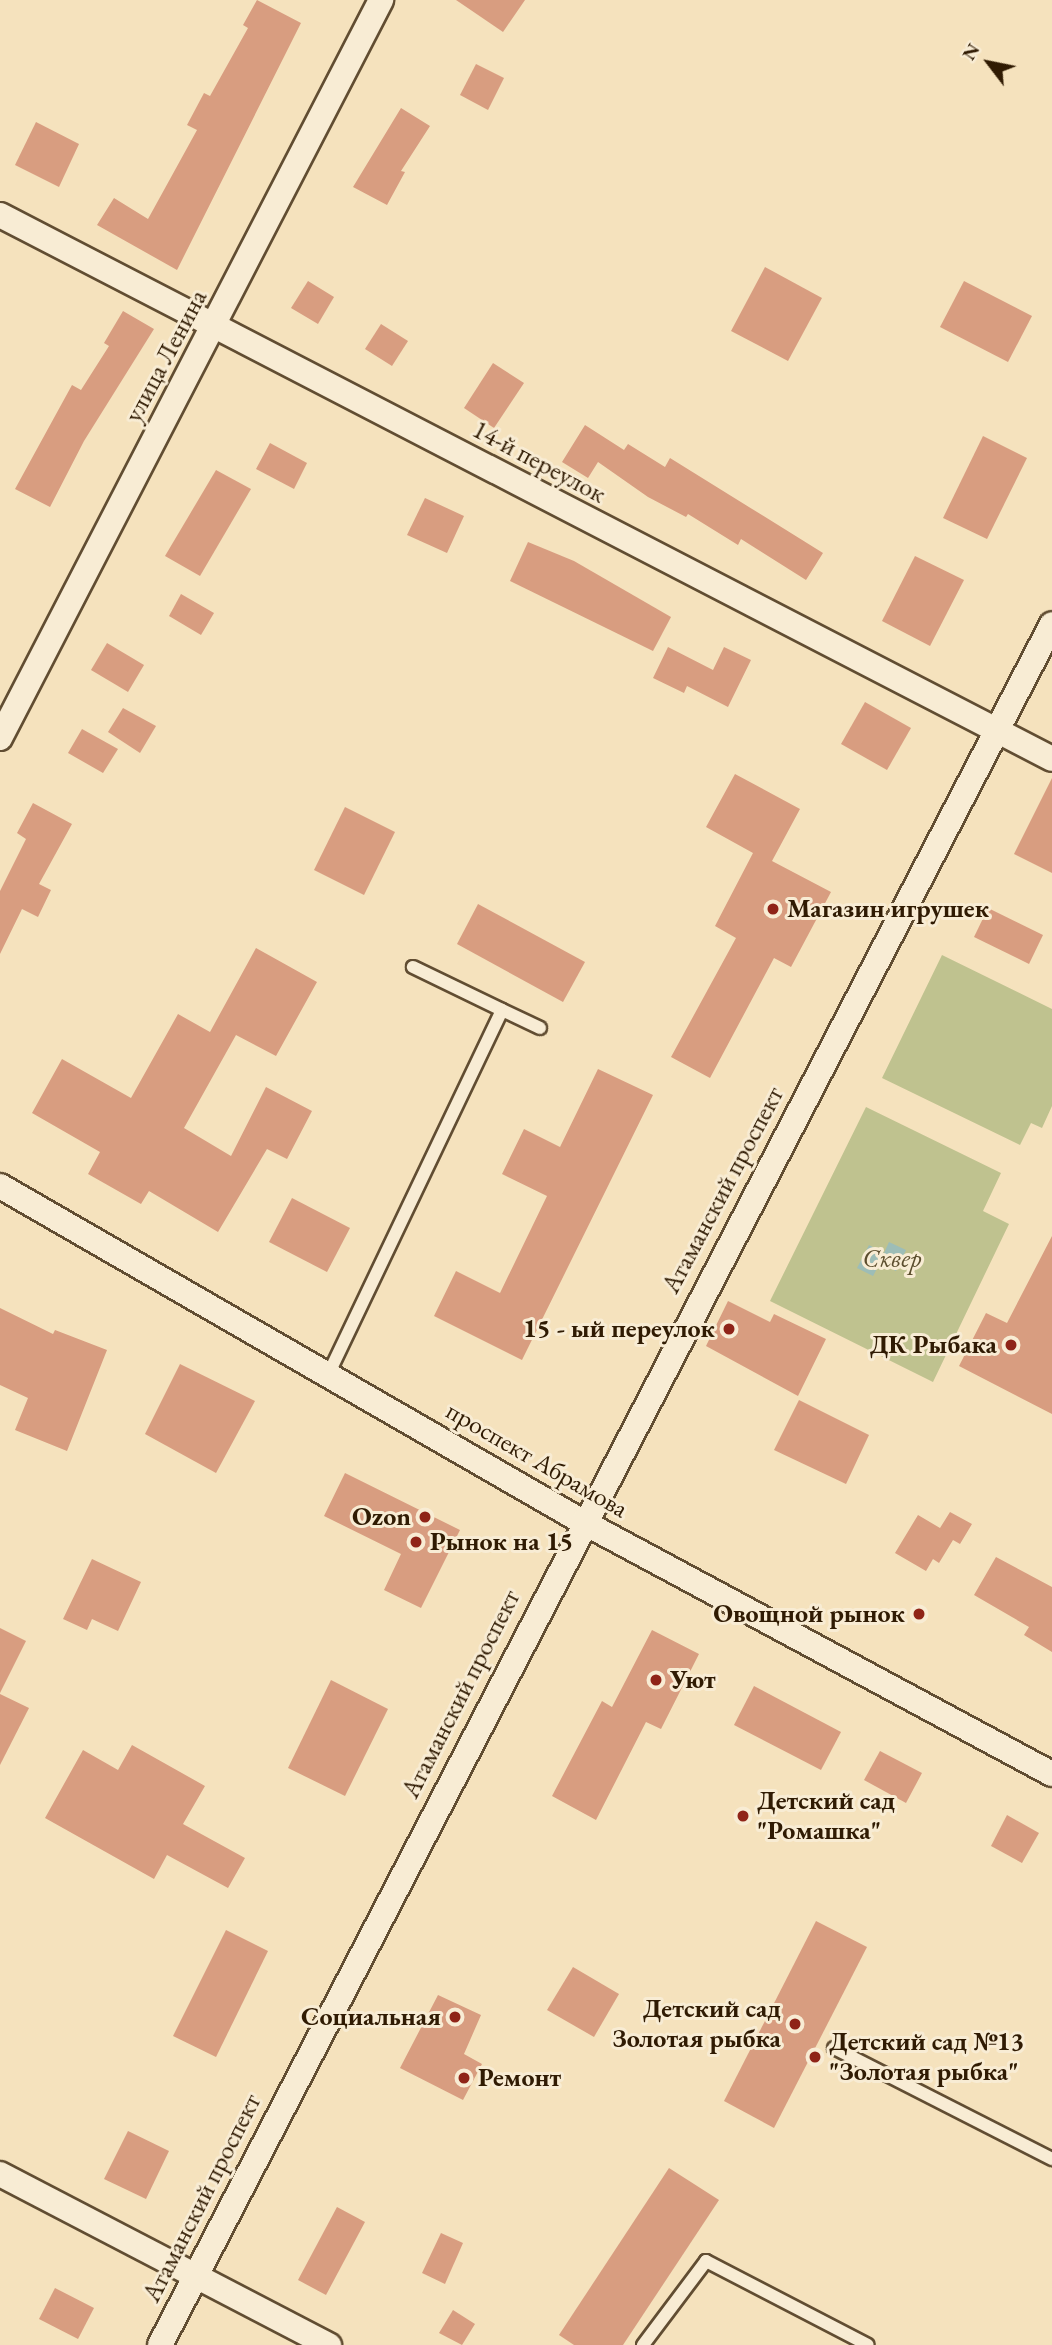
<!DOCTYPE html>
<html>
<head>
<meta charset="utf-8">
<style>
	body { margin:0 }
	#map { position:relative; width:1052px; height:2345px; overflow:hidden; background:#f5e2bd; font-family:"EB Garamond",serif }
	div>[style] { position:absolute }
	.green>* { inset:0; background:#bfc28f }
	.water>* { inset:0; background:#9dbdb7 }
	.building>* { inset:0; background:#d89d80 }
	.roads { filter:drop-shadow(2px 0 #614d32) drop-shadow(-2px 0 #614d32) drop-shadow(0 2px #614d32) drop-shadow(0 -2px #614d32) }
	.lane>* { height:12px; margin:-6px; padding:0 6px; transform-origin:6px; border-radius:6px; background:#f8ecd4 }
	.street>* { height:24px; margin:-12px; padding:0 12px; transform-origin:12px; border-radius:12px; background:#f8ecd4 }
	.dots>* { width:19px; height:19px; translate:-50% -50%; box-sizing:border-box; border:4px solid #f8ecd4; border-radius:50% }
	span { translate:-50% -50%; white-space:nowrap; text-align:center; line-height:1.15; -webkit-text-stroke:6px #f8ecd4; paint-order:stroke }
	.street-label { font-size:26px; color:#301b03 }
	.poi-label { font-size:26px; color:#301b03; font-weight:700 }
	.left { translate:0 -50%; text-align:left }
	.right { translate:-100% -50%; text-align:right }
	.park-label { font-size:26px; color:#5b4d2d; font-style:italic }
	.north { position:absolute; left:954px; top:28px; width:70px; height:70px; -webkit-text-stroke:5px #f8ecd4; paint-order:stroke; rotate:302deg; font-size:19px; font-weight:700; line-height:28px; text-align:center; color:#301b03 }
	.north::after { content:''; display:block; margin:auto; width:24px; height:32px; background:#301b03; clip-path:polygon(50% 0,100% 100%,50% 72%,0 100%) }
</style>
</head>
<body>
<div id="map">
	<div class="green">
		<div style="clip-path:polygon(942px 955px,1052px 1009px,1052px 1106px,1042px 1128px,1031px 1123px,1020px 1145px,882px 1078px)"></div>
		<div style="clip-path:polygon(866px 1107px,1001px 1173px,983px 1211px,1009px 1224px,933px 1382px,770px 1301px)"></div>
	</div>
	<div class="water">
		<div style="clip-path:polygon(889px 1242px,906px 1250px,896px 1271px,880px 1263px,873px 1276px,857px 1268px,869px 1245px,884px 1253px)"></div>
	</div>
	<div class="building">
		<div style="clip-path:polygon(257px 0,301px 23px,177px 270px,97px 225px,114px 198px,148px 219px,197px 130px,187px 125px,204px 93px,210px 96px,248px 28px,243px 25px)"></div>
		<div style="clip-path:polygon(456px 0,525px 0,503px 32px)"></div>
		<div style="clip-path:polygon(476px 64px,504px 78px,488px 110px,460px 95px)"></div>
		<div style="clip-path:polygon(401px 108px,430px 126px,401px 171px,405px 172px,387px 205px,353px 187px)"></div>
		<div style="clip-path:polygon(36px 122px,79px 144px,59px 187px,15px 165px)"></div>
		<div style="clip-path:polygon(765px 267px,822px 298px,788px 361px,731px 331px)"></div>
		<div style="clip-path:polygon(308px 281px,334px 297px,318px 324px,291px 308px)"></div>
		<div style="clip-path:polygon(964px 281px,1032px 316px,1008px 362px,940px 327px)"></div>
		<div style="clip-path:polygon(123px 311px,154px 329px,84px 441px,50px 507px,15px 489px,72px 385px,81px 390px,109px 346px,104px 343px)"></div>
		<div style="clip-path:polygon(381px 324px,408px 341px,392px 366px,365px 349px)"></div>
		<div style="clip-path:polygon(493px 363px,524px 383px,494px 428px,464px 408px)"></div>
		<div style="clip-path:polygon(585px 425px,624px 450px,628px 444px,665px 467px,670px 458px,823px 553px,806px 580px,741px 539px,738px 545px,688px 514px,686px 517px,648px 497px,598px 462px,588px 478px,562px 462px)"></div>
		<div style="clip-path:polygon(983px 436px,1027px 458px,987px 539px,943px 518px)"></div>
		<div style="clip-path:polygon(270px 443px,307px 463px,294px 489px,256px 469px)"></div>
		<div style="clip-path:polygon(216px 470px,251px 489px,200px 576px,165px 556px)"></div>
		<div style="clip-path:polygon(425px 498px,464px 516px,447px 553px,407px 535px)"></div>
		<div style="clip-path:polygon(528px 542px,574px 561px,671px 617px,653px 651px,510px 581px)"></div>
		<div style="clip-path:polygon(915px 556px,964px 580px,930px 646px,882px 621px)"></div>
		<div style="clip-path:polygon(181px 594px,214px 613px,201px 635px,169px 616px)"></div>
		<div style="clip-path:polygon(107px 643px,144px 665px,128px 692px,91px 670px)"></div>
		<div style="clip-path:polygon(668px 647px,713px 670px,724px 647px,751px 660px,728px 707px,687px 686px,684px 693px,653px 678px)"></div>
		<div style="clip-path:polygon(865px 702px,911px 728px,887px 770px,841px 744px)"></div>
		<div style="clip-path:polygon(123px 708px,156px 726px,140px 753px,108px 732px)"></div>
		<div style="clip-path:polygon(82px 729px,118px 749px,103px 773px,68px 753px)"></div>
		<div style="clip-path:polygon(735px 774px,800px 809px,772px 861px,831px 892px,791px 967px,774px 958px,710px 1078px,671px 1057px,736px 938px,715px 926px,753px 853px,706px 827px)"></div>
		<div style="clip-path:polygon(1052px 778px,1052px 873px,1014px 854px)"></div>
		<div style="clip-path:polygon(33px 803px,72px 824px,39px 884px,51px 890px,38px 917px,22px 909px,0 954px,0 891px,26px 839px,17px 833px)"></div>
		<div style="clip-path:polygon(345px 807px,395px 832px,364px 895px,314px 870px)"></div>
		<div style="clip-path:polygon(478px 904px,585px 962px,563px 1002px,457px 944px)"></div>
		<div style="clip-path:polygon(988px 908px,1043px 935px,1029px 964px,974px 937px)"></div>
		<div style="clip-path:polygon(256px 948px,317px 982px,276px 1056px,236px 1035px,184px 1128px,231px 1156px,266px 1087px,312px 1111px,287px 1159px,267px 1149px,218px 1232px,149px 1191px,141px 1204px,88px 1174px,100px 1152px,32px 1113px,62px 1059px,131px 1098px,178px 1014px,210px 1032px)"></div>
		<div style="clip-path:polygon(598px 1069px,653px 1095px,522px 1360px,434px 1316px,456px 1271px,500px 1293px,547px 1196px,502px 1174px,524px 1129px,560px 1147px)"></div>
		<div style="clip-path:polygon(292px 1198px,350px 1228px,327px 1272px,269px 1242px)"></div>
		<div style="clip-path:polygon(1052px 1236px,1052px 1414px,959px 1366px,986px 1313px,1007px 1323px)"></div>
		<div style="clip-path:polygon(728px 1301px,770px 1322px,774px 1314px,826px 1339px,798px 1396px,706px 1346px)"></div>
		<div style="clip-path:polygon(0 1308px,53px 1334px,55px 1330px,107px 1350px,67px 1451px,15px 1430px,28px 1398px,0 1385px)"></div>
		<div style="clip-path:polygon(180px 1364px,255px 1401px,216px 1473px,145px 1434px)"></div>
		<div style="clip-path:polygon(799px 1400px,869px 1435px,846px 1484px,774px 1450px)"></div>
		<div style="clip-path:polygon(345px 1473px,460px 1530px,421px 1608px,384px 1590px,401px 1554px,324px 1516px)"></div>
		<div style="clip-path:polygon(950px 1512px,972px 1524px,960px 1544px,953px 1540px,939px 1563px,933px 1559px,926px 1571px,895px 1553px,918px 1515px,940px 1528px)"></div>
		<div style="clip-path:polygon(996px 1557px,1052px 1587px,1052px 1652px,1024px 1635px,1029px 1627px,974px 1595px)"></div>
		<div style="clip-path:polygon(92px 1559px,141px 1582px,118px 1631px,92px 1619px,87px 1630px,63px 1619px)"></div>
		<div style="clip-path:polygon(0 1628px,26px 1641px,0 1693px)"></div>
		<div style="clip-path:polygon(652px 1630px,699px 1654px,661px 1729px,646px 1722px,596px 1820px,552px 1796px,602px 1701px,612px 1707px)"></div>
		<div style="clip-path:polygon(331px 1680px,388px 1709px,345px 1796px,288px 1768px)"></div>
		<div style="clip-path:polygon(754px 1686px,841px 1732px,821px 1770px,734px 1725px)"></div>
		<div style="clip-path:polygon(0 1694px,29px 1708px,0 1765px)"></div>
		<div style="clip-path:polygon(132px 1745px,205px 1786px,183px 1824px,245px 1858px,228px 1888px,167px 1855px,154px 1879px,45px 1818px,83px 1750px,118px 1770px)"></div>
		<div style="clip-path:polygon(880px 1751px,922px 1773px,906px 1803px,864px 1780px)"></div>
		<div style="clip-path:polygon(1007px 1815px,1039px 1833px,1022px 1863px,991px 1846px)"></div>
		<div style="clip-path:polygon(816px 1921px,867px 1947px,774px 2128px,724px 2101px)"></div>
		<div style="clip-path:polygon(226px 1930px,268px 1951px,216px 2057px,173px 2036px)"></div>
		<div style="clip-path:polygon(573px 1967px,619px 1994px,594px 2037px,547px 2010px)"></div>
		<div style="clip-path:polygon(438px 1995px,481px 2015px,464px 2054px,482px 2064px,463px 2100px,400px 2068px)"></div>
		<div style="clip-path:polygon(128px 2131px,169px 2151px,146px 2199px,104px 2179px)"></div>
		<div style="clip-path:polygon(669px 2168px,719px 2200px,623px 2345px,574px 2345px,559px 2335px)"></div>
		<div style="clip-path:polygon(337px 2207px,365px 2222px,326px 2295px,298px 2280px)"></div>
		<div style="clip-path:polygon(441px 2233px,463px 2243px,445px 2284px,422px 2273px)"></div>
		<div style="clip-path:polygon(55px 2288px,94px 2308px,78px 2339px,39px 2319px)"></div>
		<div style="clip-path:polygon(453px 2310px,475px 2324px,462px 2345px,439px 2333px)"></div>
	</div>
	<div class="roads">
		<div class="lane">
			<div style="left:502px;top:1010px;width:42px;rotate:25.3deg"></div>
			<div style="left:328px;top:1375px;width:404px;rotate:-64.5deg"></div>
			<div style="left:502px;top:1010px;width:99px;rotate:-154.2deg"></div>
			<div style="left:834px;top:2048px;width:245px;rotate:27deg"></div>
			<div style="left:643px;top:2345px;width:105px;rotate:-53.1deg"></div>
			<div style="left:706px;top:2261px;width:182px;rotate:27.4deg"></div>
		</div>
		<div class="street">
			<div style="left:0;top:215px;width:1184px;rotate:27.34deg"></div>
			<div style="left:0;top:738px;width:831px;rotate:-62.69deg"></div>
			<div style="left:0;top:1186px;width:673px;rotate:29.96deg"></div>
			<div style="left:583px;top:1522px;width:532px;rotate:28.25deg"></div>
			<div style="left:0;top:2174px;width:371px;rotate:27.5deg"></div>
			<div style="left:160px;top:2345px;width:1938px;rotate:-62.6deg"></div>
		</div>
	</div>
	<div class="dots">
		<div style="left:773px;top:909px;background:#8f2418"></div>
		<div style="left:729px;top:1329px;background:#8f2418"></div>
		<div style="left:1011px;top:1345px;background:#8f2418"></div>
		<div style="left:425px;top:1517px;background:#8f2418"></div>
		<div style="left:416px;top:1542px;background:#8f2418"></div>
		<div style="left:919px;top:1614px;background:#8f2418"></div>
		<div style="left:656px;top:1680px;background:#8f2418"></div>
		<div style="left:743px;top:1816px;background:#8f2418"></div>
		<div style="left:455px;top:2017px;background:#8f2418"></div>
		<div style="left:795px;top:2024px;background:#8f2418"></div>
		<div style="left:815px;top:2057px;background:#8f2418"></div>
		<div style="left:464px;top:2078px;background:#8f2418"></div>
	</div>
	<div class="street-label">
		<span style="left:166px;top:356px;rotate:-62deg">улица Ленина</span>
		<span style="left:539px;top:462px;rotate:28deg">14-й переулок</span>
		<span style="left:723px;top:1190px;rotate:-62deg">Атаманский проспект</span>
		<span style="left:537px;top:1460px;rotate:30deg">проспект Абрамова</span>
		<span style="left:461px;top:1694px;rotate:-63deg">Атаманский проспект</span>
		<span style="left:202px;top:2198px;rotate:-63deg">Атаманский проспект</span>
	</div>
	<div class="poi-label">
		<span class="left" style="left:787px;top:909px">Магазин игрушек</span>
		<span class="right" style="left:715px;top:1329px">15 - ый переулок</span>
		<span class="right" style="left:997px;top:1345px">ДК Рыбака</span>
		<span class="right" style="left:411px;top:1517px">Ozon</span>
		<span class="left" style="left:430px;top:1542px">Рынок на 15</span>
		<span class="right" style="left:905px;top:1614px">Овощной рынок</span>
		<span class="left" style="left:670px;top:1680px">Уют</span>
		<span class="left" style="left:757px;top:1816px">Детский сад<br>"Ромашка"</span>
		<span class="right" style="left:781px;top:2024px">Детский сад<br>Золотая рыбка</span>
		<span class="right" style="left:441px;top:2017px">Социальная</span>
		<span class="left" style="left:829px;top:2057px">Детский сад №13<br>"Золотая рыбка"</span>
		<span class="left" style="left:478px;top:2078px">Ремонт</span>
	</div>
	<div class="park-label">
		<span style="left:892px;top:1259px">Сквер</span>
	</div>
	<div class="north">N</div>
</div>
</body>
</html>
